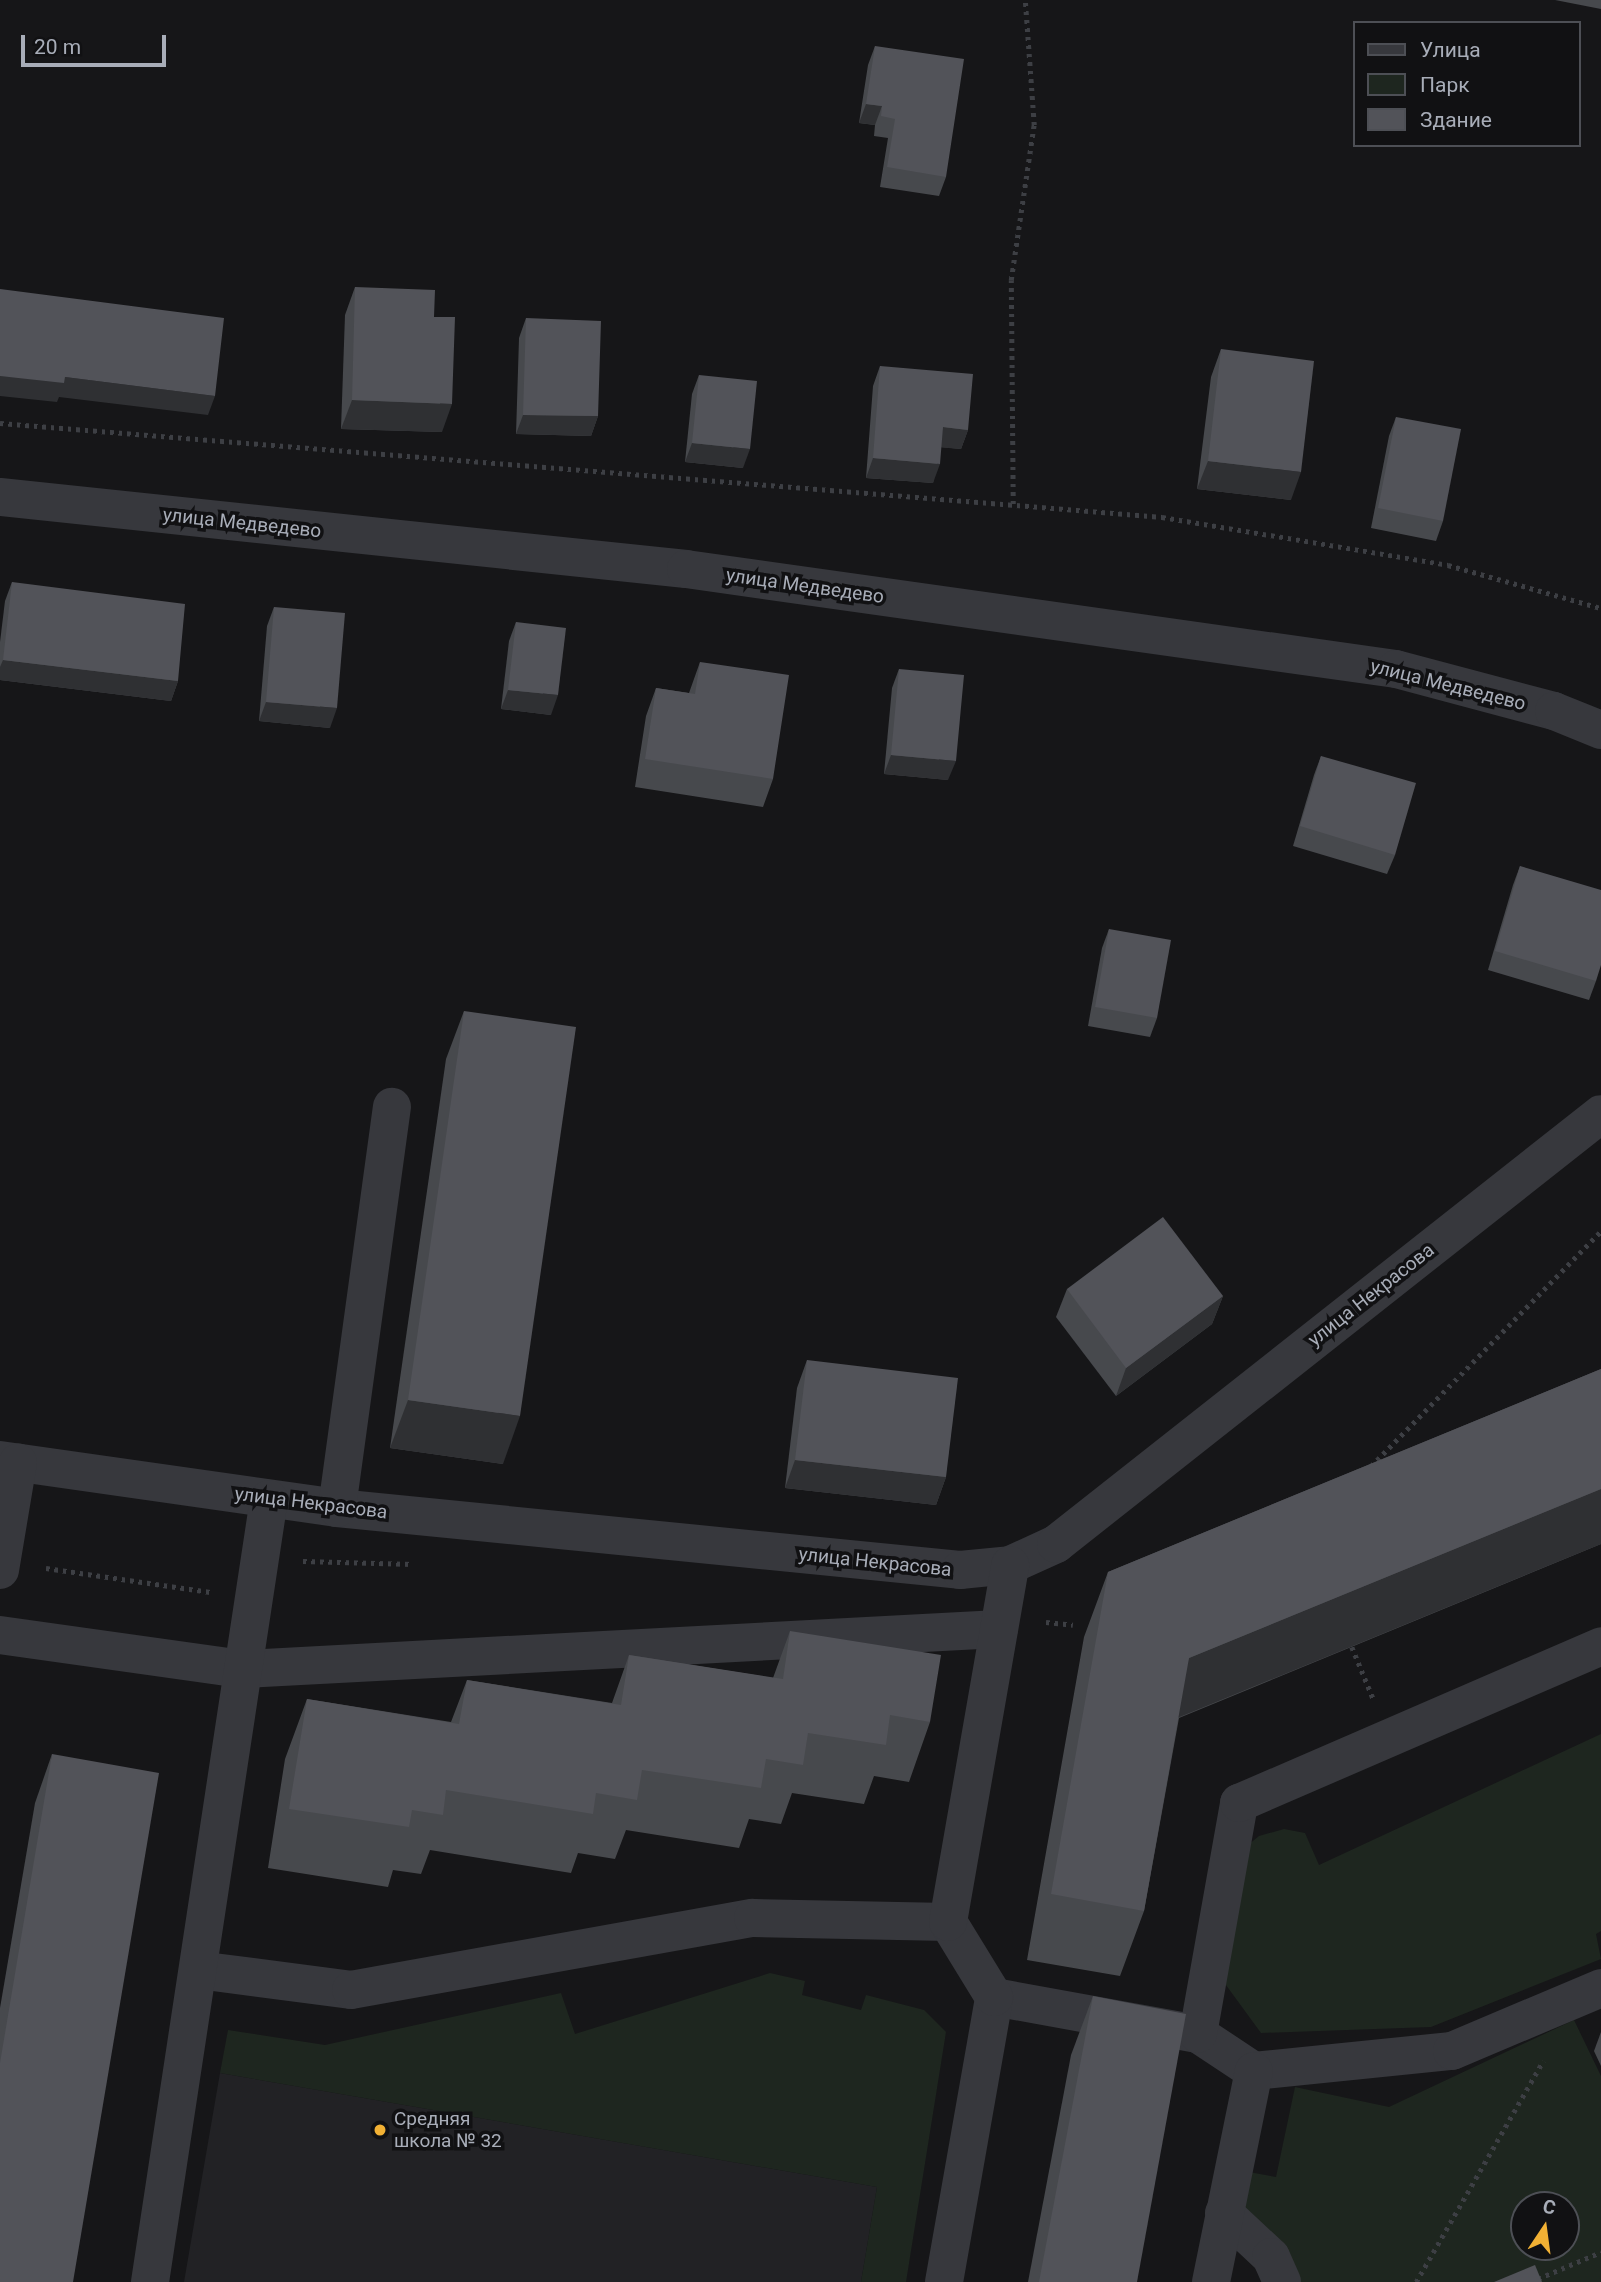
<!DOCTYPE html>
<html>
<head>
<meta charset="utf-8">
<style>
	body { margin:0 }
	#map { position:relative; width:1601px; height:2282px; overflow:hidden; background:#161618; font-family:Roboto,sans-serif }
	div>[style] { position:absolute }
	.built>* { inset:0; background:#222225 }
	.green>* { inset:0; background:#1e261f }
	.path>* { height:4.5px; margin-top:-2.25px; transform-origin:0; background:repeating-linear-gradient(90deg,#3d3f44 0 3.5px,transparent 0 8.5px) }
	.minor>* { height:38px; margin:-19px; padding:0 19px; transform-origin:19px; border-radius:19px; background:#37383d }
	.wall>* { inset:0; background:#47494d }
	.shaded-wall>* { inset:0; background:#2f3033 }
	.building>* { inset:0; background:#525359 }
	.dots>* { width:19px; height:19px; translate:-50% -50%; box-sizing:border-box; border:4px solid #111113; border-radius:50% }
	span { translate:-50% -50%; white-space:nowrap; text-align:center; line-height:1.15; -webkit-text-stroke:7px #111113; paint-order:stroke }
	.street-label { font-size:19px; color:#a8adb8 }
	.poi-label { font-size:19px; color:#a8adb8 }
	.left { translate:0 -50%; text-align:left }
	.legend { position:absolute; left:1353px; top:21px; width:228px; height:126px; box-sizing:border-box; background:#111113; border:2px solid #4d4f55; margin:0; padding:9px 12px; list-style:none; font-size:21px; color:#a8adb8 }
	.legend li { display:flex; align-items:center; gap:14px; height:35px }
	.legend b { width:35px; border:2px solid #4d4f55 }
	.north { position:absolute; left:1510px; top:2191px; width:70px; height:70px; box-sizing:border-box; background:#111113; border:2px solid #4d4f55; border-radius:50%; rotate:13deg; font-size:19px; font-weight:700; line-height:28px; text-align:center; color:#a8adb8 }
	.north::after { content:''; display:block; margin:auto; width:24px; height:32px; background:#f2b134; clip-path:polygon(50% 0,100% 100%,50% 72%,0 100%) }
	.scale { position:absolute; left:21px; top:35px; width:145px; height:32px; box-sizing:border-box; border:4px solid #a8adb8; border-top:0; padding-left:9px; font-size:21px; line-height:24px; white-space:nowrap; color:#a8adb8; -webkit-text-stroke:5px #111113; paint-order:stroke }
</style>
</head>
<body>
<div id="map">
	<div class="built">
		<div style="clip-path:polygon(220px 2073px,877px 2187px,861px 2282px,184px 2282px)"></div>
	</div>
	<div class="green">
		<div style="clip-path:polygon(1601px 1734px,1601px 1931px,1596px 1934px,1601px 1959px,1431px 2027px,1261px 2033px,1223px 1981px,1242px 1850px,1259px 1836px,1284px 1829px,1305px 1833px,1319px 1865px)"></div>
		<div style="clip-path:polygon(770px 1973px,805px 1981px,802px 1995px,861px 2010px,866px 1995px,924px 2010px,946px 2032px,906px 2282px,861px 2282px,877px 2187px,220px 2073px,228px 2030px,325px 2045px,561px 1993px,575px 2034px)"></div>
		<div style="clip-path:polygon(evenodd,1574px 2020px,1601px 2076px,1601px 2282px,1300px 2282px,1241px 2207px,1249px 2172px,1276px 2177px,1295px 2087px,1389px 2107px,1574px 2020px,1524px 2205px,1566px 2205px,1566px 2247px,1524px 2247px,1524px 2205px)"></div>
	</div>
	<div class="path">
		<div style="left:0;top:423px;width:1166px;rotate:4.62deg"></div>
		<div style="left:1162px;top:517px;width:290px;rotate:9.5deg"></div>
		<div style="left:1448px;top:565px;width:159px;rotate:15.7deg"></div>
		<div style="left:1013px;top:504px;width:224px;rotate:-90.5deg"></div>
		<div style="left:1011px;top:280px;width:157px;rotate:-81.6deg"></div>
		<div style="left:1034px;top:125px;width:125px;rotate:-94.1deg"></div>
		<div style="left:1371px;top:1466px;width:329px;rotate:-45.6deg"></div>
		<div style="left:303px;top:1561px;width:110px;rotate:1.6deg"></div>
		<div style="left:46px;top:1568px;width:166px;rotate:8.3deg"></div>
		<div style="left:1046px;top:1622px;width:27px;rotate:6deg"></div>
		<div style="left:1352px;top:1647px;width:55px;rotate:67.6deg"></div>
		<div style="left:1416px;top:2282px;width:255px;rotate:-60.1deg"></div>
		<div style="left:1530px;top:2282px;width:77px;rotate:-22.9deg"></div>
	</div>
	<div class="minor">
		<div style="left:0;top:497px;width:690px;rotate:5.99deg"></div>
		<div style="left:686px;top:569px;width:717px;rotate:8.02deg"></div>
		<div style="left:1396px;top:669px;width:163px;rotate:14.9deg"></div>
		<div style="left:1554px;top:711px;width:51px;rotate:22deg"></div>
		<div style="left:0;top:1460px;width:340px;rotate:8.1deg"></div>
		<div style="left:337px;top:1508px;width:626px;rotate:5.68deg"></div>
		<div style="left:960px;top:1570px;width:50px;rotate:-5.7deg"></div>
		<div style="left:1010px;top:1565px;width:51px;rotate:-24.5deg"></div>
		<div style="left:1056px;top:1544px;width:694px;rotate:-38.27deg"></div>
		<div style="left:337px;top:1508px;width:405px;rotate:-82.2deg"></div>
		<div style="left:0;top:1570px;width:109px;rotate:-80.5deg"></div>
		<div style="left:0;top:1635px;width:245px;rotate:8deg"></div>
		<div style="left:243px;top:1669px;width:757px;rotate:-3.03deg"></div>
		<div style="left:198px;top:1970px;width:154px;rotate:7.4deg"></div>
		<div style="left:351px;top:1990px;width:408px;rotate:-10.2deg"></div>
		<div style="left:753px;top:1918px;width:195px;rotate:1.2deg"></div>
		<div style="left:994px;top:1997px;width:207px;rotate:10.3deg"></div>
		<div style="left:1198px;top:2034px;width:67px;rotate:33.5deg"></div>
		<div style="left:1254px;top:2071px;width:199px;rotate:-5.8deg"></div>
		<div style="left:1452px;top:2051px;width:162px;rotate:-22.9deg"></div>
		<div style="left:1198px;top:2034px;width:235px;rotate:-79.9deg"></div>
		<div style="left:1239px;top:1803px;width:395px;rotate:-23.4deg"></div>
		<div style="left:1224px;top:2213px;width:64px;rotate:43.1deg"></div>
		<div style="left:1271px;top:2257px;width:27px;rotate:66deg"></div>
		<div style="left:150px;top:2282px;width:792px;rotate:-81.36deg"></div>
		<div style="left:944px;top:2282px;width:289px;rotate:-80deg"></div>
		<div style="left:994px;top:1997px;width:88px;rotate:-121.5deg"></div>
		<div style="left:948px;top:1922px;width:362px;rotate:-80.1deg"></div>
		<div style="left:1211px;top:2282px;width:215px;rotate:-78.5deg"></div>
	</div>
	<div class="wall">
		<div style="clip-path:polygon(1555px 0,1601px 0,1601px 9px)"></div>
		<div style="clip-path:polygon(875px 46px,946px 177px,939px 196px,880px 187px,888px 138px,874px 136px,875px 125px,859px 123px,868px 65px)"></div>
		<div style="clip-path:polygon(355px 287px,434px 317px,442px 432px,341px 429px,345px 315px)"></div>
		<div style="clip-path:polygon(526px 318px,598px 416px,591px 436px,516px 434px,519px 338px)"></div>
		<div style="clip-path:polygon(1221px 349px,1291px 500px,1197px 489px,1211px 377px)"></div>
		<div style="clip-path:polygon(880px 366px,968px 430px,961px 449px,941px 447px,933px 483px,866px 478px,873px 386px)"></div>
		<div style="clip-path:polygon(699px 375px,743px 468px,685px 462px,692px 394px)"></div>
		<div style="clip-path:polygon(1396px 417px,1443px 521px,1436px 541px,1371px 528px,1389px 436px)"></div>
		<div style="clip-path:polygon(12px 582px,178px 681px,171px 701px,0 680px,0 642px,5px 601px)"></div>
		<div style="clip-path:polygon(274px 607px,330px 728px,259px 721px,267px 626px)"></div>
		<div style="clip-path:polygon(516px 622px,551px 715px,501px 709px,509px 641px)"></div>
		<div style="clip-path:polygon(700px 662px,773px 779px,763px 807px,635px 787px,646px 716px,656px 688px,689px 693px)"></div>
		<div style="clip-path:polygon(899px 669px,948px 780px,884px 774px,892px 688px)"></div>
		<div style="clip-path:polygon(1321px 756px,1395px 855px,1387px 874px,1293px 846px,1314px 775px)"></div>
		<div style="clip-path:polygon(1520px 866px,1596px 981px,1589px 1000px,1488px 970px,1513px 885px)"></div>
		<div style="clip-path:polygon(1109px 929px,1157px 1018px,1150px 1037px,1088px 1026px,1102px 948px)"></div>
		<div style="clip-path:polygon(464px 1011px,503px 1464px,390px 1448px,446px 1059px)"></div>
		<div style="clip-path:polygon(1067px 1289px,1223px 1296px,1212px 1324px,1116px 1396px,1056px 1317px)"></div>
		<div style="clip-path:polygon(807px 1360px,946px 1477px,936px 1505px,785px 1488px,797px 1388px)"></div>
		<div style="clip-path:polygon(1601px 1369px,1601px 1544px,1179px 1718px,1144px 1911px,1120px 1976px,1027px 1960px,1084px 1637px,1108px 1572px)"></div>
		<div style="clip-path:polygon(790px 1631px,930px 1722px,909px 1782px,874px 1776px,864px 1804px,792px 1793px,781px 1824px,749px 1819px,739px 1848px,626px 1830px,615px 1859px,578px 1853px,571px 1873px,430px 1850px,421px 1874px,393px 1870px,388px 1887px,268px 1868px,285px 1759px,307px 1699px,451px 1722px,467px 1680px,612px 1703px,629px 1655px,773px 1678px)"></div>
		<div style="clip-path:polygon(52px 1754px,0 2282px,0 2008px,35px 1803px)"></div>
		<div style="clip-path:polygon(1093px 1996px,1137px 2282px,1028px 2282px,1071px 2055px)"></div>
		<div style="clip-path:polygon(1601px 2032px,1601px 2066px,1594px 2051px)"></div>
	</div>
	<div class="shaded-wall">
		<div style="clip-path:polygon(866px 104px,882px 106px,875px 125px,859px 123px)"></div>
		<div style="clip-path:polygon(0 376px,65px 377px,215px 396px,208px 415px,59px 397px,57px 402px,0 396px)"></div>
		<div style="clip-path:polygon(352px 400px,452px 404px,442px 432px,341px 429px)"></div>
		<div style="clip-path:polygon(523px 415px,598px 416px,591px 436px,516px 434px)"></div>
		<div style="clip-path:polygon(943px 427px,968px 430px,961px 449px,936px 447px)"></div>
		<div style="clip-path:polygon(692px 443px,750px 449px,743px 468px,685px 462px)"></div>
		<div style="clip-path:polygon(873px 458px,940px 464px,933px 483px,866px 478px)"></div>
		<div style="clip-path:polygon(1208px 461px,1301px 472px,1291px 500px,1197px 489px)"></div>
		<div style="clip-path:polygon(3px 660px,178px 681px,171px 701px,0 680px,0 667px)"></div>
		<div style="clip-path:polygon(508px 690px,558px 695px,551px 715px,501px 709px)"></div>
		<div style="clip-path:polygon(266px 702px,337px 708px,330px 728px,259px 721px)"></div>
		<div style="clip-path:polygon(891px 755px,956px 761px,948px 780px,884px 774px)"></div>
		<div style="clip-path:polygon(1223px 1296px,1212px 1324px,1116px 1396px,1126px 1368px)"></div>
		<div style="clip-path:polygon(408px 1400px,520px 1416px,503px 1464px,390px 1448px)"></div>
		<div style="clip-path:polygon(795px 1460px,946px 1477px,936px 1505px,785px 1488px)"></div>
		<div style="clip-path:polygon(1601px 1489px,1601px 1544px,1165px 1723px,1189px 1658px)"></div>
	</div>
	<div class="building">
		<div style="clip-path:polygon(875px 46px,964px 59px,946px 177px,887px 167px,895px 119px,881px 116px,882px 106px,866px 104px)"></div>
		<div style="clip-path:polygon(355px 287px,435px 290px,434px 317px,455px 317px,452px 404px,352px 400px)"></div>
		<div style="clip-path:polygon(0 289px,224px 318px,215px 396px,65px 377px,64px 383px,0 376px)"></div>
		<div style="clip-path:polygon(526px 318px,601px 321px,598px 416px,523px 415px)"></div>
		<div style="clip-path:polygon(1221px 349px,1314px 361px,1301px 472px,1208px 461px)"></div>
		<div style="clip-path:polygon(880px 366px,973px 374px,968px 430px,943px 427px,940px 464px,873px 458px)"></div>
		<div style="clip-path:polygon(699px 375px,757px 381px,750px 449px,692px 443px)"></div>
		<div style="clip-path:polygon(1396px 417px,1461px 429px,1443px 521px,1378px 508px)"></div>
		<div style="clip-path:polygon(12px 582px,185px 604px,178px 681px,3px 660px)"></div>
		<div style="clip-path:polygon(274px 607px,345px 613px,337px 708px,266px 702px)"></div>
		<div style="clip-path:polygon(516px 622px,566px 628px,558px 695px,508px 690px)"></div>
		<div style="clip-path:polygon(700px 662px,789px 675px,773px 779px,645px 759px,656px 688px,695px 694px)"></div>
		<div style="clip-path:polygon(899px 669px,964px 675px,956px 761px,891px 755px)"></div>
		<div style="clip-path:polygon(1321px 756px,1416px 783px,1395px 855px,1300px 826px)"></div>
		<div style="clip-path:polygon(1520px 866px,1601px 890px,1601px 965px,1596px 981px,1495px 951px)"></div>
		<div style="clip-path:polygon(1109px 929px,1171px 940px,1157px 1018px,1095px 1007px)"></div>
		<div style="clip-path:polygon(464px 1011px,576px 1027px,520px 1416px,408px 1400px)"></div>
		<div style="clip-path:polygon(1163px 1217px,1223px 1296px,1126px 1368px,1067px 1289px)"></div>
		<div style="clip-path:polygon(807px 1360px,958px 1378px,946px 1477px,795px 1460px)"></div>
		<div style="clip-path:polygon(1601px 1369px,1601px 1489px,1189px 1658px,1144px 1911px,1051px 1894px,1108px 1572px)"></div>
		<div style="clip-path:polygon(790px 1631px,941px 1655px,930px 1722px,890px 1715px,886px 1745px,808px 1733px,803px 1765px,766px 1759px,761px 1788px,642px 1770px,637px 1800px,596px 1793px,593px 1814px,446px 1790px,443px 1815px,412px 1810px,409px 1827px,289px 1809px,307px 1699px,459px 1724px,467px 1680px,621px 1705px,629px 1655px,783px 1679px)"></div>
		<div style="clip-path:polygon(52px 1754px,159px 1773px,73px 2282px,0 2282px,0 2063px)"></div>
		<div style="clip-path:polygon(1093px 1996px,1186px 2014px,1137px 2282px,1039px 2282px)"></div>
		<div style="clip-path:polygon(1535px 2265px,1542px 2282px,1494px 2282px)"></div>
	</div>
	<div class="dots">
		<div style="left:380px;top:2130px;background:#f2b134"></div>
	</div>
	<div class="street-label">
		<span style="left:242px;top:523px;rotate:6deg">улица Медведево</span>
		<span style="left:805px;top:586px;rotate:8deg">улица Медведево</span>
		<span style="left:1448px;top:685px;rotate:14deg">улица Медведево</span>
		<span style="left:1371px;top:1295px;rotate:-38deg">улица Некрасова</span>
		<span style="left:311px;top:1503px;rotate:7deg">улица Некрасова</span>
		<span style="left:875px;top:1562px;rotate:6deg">улица Некрасова</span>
	</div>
	<div class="poi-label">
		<span class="left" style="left:394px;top:2130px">Средняя<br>школа № 32</span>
	</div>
	<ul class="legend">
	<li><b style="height:9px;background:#37383d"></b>Улица</li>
	<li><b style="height:19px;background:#1e261f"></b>Парк</li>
	<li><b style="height:19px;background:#525359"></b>Здание</li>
	</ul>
	<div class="north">С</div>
	<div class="scale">20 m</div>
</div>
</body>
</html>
